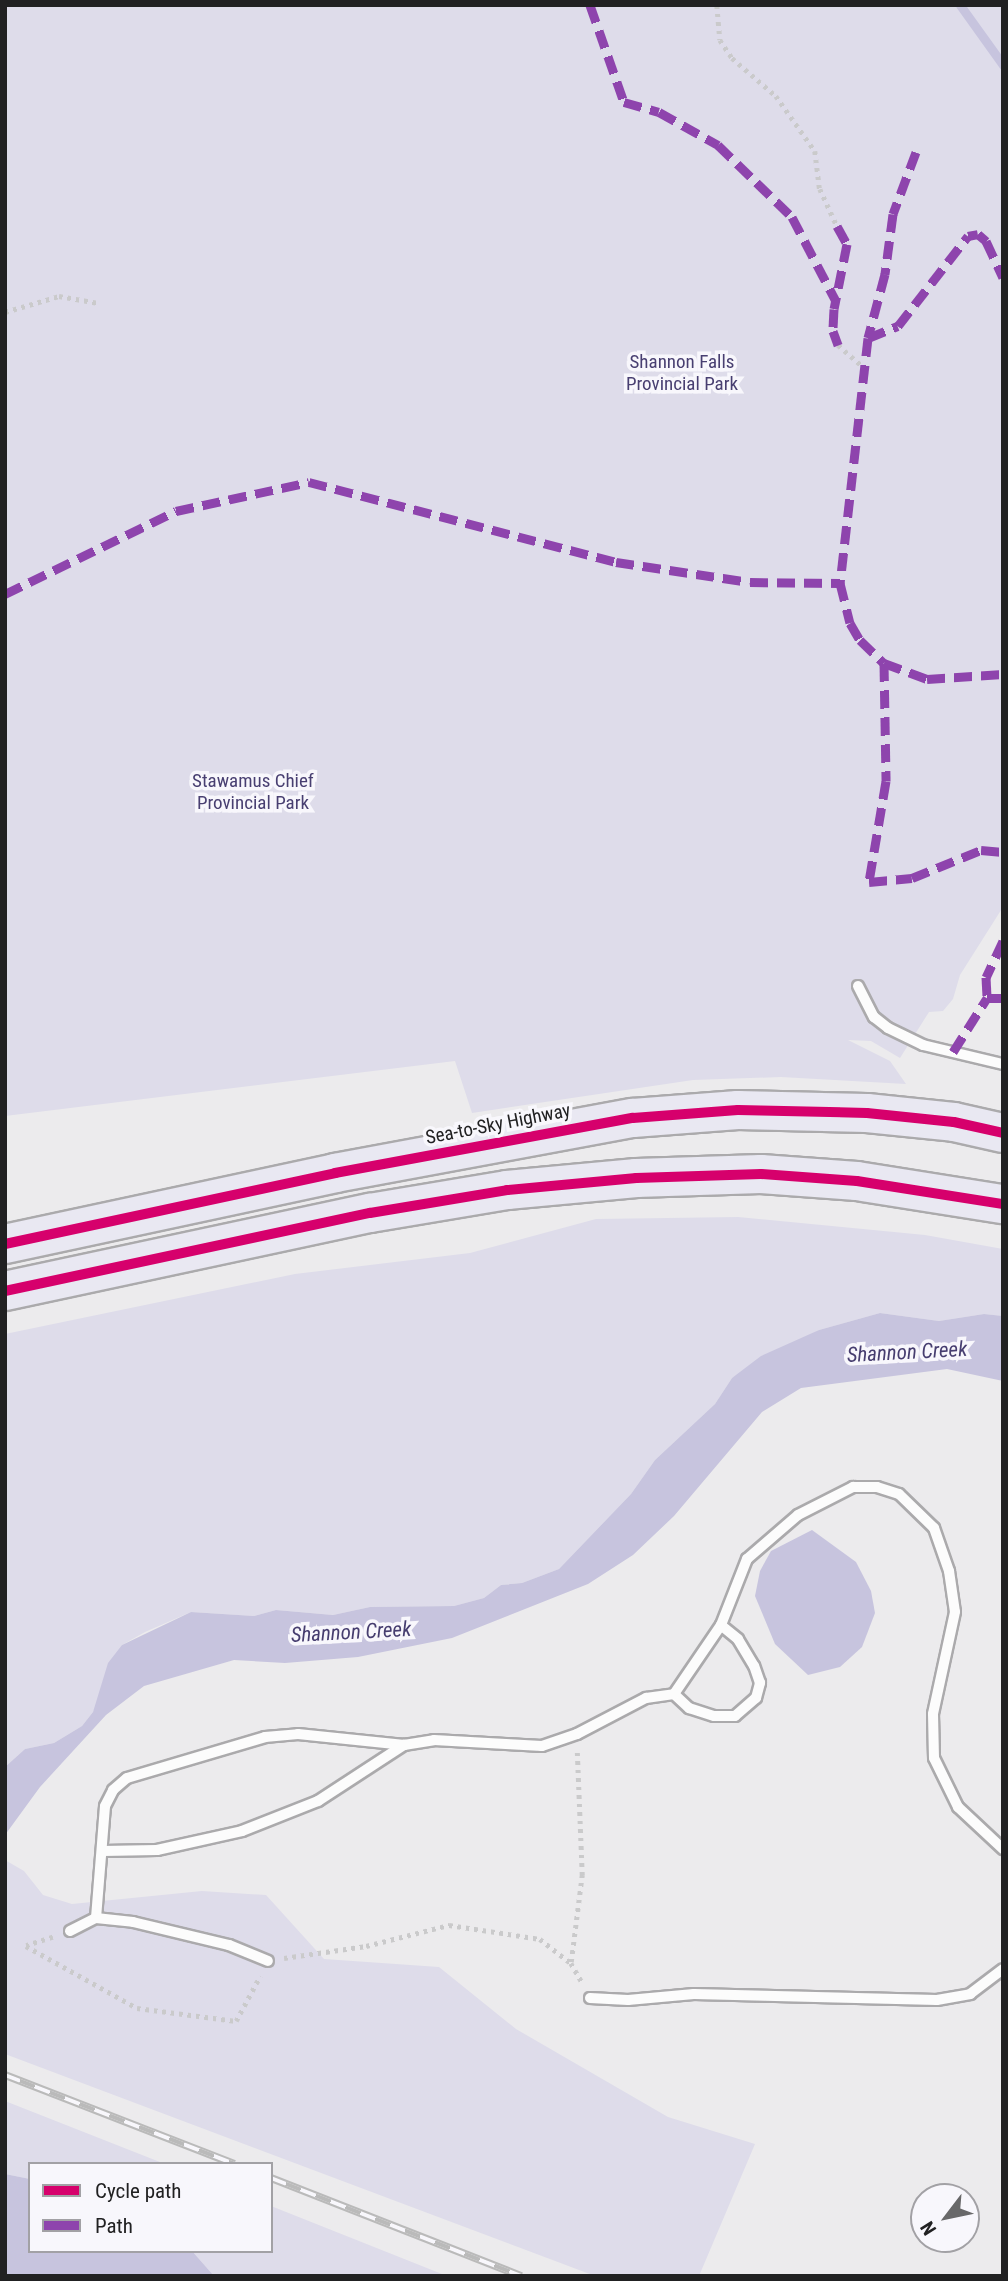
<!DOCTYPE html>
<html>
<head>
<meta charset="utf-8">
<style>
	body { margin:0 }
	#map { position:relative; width:1008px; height:2281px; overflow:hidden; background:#ecebed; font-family:"Roboto Condensed",sans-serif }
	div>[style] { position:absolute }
	.green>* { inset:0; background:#dedcea }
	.water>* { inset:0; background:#c7c4de }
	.stream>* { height:9px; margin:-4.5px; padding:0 4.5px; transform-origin:4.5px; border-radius:4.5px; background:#c7c4de }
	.path>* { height:4.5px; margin-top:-2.25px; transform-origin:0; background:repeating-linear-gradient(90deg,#cacacb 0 3.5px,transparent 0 8.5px) }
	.roads { filter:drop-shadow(2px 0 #abaaac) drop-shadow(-2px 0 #abaaac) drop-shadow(0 2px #abaaac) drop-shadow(0 -2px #abaaac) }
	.lane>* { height:10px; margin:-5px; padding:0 5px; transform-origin:5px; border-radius:5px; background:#fcfcfc }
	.highway>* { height:38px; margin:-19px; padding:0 19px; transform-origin:19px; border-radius:19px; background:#e9e8f2 }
	.rail>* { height:8px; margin-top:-4px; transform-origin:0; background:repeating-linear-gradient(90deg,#f8f7fc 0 16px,#bababa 0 32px); box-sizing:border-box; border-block:2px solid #bababa }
	.quiet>* { height:9px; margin-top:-4.5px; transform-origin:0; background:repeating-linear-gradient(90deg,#8e44ad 0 18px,transparent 0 27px) }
	.cycleway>* { height:10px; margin:-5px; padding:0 5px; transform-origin:5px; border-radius:5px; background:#d6006c }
	span { translate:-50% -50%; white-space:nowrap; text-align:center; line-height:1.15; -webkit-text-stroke:7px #f8f7fc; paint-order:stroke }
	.park-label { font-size:19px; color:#483f71 }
	.street-label { font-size:19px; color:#212122 }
	.water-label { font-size:21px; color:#463d6f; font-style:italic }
	.frame { position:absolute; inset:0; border:7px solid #212122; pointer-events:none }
	.legend { position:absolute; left:28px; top:2162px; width:245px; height:91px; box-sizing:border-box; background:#f8f7fc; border:2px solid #a2a1a5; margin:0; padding:9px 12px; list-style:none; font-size:21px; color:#212122 }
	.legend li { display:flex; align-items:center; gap:14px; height:35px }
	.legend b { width:35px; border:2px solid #a2a1a5 }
	.north { position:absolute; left:910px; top:2183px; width:70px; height:70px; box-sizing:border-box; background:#f8f7fc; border:2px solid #a2a1a5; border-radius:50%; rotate:238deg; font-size:19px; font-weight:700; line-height:28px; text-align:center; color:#212122 }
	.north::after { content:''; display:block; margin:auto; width:24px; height:32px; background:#686869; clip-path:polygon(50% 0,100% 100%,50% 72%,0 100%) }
</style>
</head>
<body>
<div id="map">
	<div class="green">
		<div style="clip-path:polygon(5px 5px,1003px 5px,1003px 907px,960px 975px,953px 999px,943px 1011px,929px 1012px,900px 1058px,871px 1041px,848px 1040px,890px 1061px,906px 1084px,781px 1077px,693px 1080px,472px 1113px,455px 1061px,5px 1116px)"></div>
		<div style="clip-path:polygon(738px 1217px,925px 1235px,1003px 1249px,1003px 1316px,984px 1314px,939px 1321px,880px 1313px,819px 1330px,732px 1378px,715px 1404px,655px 1460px,631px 1494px,559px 1569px,522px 1583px,501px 1585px,484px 1598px,454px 1606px,370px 1607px,333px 1615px,276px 1610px,254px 1616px,191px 1612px,145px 1632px,122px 1645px,93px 1712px,82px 1726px,54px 1743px,25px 1749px,5px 1767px,5px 1334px,295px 1274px,470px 1253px,596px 1219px)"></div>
		<div style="clip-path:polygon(5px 1860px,24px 1871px,43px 1895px,72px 1904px,202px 1891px,266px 1895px,324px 1959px,439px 1967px,516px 2029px,668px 2117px,755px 2144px,699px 2276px,595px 2276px,5px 2054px)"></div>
		<div style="clip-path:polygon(5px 2101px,165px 2164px,30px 2164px,30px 2179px,5px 2174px)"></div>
		<div style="clip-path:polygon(271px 2206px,447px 2276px,214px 2276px,192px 2251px,271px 2251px)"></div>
	</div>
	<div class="water">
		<div style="clip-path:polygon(880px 1313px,939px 1321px,984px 1314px,1003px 1316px,1003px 1381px,947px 1369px,801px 1388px,762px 1412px,674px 1516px,633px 1555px,588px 1584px,452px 1638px,358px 1657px,285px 1663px,234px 1660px,144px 1686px,106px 1715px,40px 1787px,5px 1835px,5px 1767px,25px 1749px,54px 1743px,82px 1726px,93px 1712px,108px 1663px,122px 1645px,191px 1612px,254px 1616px,276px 1610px,333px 1615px,370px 1607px,454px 1606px,484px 1598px,501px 1585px,522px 1583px,559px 1569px,631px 1494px,655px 1460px,715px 1404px,732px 1378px,761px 1356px,819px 1330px)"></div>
		<div style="clip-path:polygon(812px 1530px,856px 1562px,871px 1591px,875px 1613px,862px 1647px,840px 1667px,808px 1675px,775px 1644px,755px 1596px,760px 1571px,771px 1551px)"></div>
		<div style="clip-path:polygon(5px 2174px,30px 2179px,30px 2251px,192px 2251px,214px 2276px,5px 2276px)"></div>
	</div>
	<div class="stream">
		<div style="left:960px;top:5px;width:74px;rotate:54.4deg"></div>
	</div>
	<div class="path">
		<div style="left:717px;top:5px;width:35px;rotate:85deg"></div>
		<div style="left:720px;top:40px;width:22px;rotate:56deg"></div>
		<div style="left:732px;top:58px;width:58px;rotate:40.8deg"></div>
		<div style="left:776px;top:96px;width:67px;rotate:54.7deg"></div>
		<div style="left:815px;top:151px;width:38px;rotate:83deg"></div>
		<div style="left:820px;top:189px;width:41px;rotate:65.3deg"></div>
		<div style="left:5px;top:312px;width:56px;rotate:-16.5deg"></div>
		<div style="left:59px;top:296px;width:40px;rotate:10deg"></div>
		<div style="left:838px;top:345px;width:35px;rotate:41deg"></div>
		<div style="left:53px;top:1937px;width:28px;rotate:162deg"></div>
		<div style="left:26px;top:1946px;width:127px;rotate:29.2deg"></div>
		<div style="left:137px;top:2008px;width:100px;rotate:7.5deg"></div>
		<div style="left:236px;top:2021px;width:51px;rotate:-61.9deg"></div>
		<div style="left:284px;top:1958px;width:83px;rotate:-8.3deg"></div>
		<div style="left:366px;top:1946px;width:86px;rotate:-14.2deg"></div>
		<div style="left:449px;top:1925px;width:92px;rotate:8.7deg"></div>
		<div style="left:540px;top:1939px;width:39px;rotate:38deg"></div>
		<div style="left:571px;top:1963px;width:24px;rotate:60deg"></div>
		<div style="left:571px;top:1962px;width:88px;rotate:-82.8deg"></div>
		<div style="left:582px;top:1875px;width:124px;rotate:-92.3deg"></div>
	</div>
	<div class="roads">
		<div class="lane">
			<div style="left:858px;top:986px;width:35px;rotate:63deg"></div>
			<div style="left:874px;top:1017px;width:18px;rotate:38deg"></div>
			<div style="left:888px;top:1028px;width:39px;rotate:26deg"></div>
			<div style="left:923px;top:1045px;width:82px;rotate:13.4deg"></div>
			<div style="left:674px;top:1694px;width:21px;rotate:43deg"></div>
			<div style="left:689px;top:1708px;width:26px;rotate:18deg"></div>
			<div style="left:714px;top:1716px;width:21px"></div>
			<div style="left:735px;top:1716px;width:28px;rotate:-41deg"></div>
			<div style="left:756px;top:1698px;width:16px;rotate:-75deg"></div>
			<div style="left:760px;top:1683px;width:18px;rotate:-109deg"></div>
			<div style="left:754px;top:1666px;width:31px;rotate:-121deg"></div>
			<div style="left:738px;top:1639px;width:22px;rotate:-141deg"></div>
			<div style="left:103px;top:1851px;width:54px;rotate:-1.1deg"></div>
			<div style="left:157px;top:1850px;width:87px;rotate:-12.6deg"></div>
			<div style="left:242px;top:1831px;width:82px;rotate:-21.5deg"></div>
			<div style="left:318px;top:1801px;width:103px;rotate:-33.1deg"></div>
			<div style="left:96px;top:1918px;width:112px;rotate:-85.4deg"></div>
			<div style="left:105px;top:1806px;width:18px;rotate:-63deg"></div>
			<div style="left:113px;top:1790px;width:18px;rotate:-41deg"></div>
			<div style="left:127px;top:1778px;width:144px;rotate:-16.5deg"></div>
			<div style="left:265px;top:1737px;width:33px;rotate:-5deg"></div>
			<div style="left:298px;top:1734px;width:107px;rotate:5.9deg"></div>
			<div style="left:404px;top:1745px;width:30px;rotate:-9deg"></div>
			<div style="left:434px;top:1740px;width:108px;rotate:3.2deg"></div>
			<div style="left:542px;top:1746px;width:37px;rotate:-19deg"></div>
			<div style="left:577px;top:1734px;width:78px;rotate:-27.6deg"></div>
			<div style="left:646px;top:1698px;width:28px;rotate:-8deg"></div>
			<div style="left:674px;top:1694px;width:83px;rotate:-55.7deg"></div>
			<div style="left:721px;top:1625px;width:71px;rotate:-68.5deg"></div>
			<div style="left:747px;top:1559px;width:67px;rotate:-40.8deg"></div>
			<div style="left:798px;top:1515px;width:62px;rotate:-27deg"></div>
			<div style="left:853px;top:1487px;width:24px"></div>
			<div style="left:877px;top:1487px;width:23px;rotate:18deg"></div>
			<div style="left:899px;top:1494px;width:49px;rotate:44.2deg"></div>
			<div style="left:934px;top:1528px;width:46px;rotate:70.8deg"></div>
			<div style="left:949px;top:1571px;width:41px;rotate:81.7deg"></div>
			<div style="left:955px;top:1612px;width:104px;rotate:102.2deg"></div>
			<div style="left:933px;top:1714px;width:44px;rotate:88.7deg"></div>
			<div style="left:934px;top:1758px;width:55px;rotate:63.9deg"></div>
			<div style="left:958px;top:1807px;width:62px;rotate:43deg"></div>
			<div style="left:70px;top:1931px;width:29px;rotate:-27deg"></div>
			<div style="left:96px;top:1918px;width:37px;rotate:6deg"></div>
			<div style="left:133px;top:1922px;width:99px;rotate:13.5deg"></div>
			<div style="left:229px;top:1945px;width:42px;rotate:22.3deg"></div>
			<div style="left:590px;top:1998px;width:38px;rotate:3deg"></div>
			<div style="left:628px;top:2000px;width:66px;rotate:-5.2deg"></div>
			<div style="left:694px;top:1994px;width:243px;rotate:1.4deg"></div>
			<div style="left:937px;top:2000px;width:34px;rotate:-10deg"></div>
			<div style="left:970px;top:1994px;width:41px;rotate:-37.1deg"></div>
		</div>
		<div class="highway">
			<div style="left:5px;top:1244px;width:338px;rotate:-12.1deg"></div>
			<div style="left:335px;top:1173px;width:303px;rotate:-10.5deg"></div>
			<div style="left:633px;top:1118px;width:105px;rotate:-4.4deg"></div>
			<div style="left:738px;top:1110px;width:129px;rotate:1.3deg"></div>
			<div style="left:867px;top:1113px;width:87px;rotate:5.9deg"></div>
			<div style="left:954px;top:1122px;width:50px;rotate:12.7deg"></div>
			<div style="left:5px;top:1291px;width:373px;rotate:-12.1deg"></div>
			<div style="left:370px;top:1213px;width:139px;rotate:-9.5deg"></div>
			<div style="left:507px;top:1190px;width:130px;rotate:-5.3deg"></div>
			<div style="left:636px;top:1178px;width:125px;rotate:-1.8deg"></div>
			<div style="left:761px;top:1174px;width:96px;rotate:4.2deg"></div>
			<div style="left:857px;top:1181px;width:148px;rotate:9deg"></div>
		</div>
	</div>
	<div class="rail">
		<div style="left:5px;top:2075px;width:246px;rotate:21.2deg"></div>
		<div style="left:271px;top:2178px;width:269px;rotate:21.4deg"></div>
	</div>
	<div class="quiet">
		<div style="left:590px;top:5px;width:103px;rotate:70.7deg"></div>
		<div style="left:624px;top:102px;width:36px;rotate:16deg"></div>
		<div style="left:659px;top:112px;width:68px;rotate:29.2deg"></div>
		<div style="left:718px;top:145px;width:103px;rotate:44.2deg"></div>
		<div style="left:792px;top:217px;width:95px;rotate:62.4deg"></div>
		<div style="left:916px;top:152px;width:66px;rotate:110.4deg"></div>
		<div style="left:893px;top:214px;width:61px;rotate:97.6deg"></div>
		<div style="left:885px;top:274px;width:66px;rotate:104.9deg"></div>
		<div style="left:868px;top:338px;width:247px;rotate:96.5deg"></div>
		<div style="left:840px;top:583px;width:41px;rotate:76deg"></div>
		<div style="left:850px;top:623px;width:20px;rotate:60deg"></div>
		<div style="left:860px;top:640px;width:33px;rotate:44deg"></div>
		<div style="left:884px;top:663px;width:46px;rotate:20.4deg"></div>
		<div style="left:927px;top:679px;width:76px;rotate:-3.8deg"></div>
		<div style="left:837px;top:226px;width:21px;rotate:61deg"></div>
		<div style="left:847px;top:244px;width:66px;rotate:101.3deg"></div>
		<div style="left:834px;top:309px;width:22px;rotate:93deg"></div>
		<div style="left:833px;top:331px;width:15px;rotate:70deg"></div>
		<div style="left:868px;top:338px;width:32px;rotate:-22deg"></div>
		<div style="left:898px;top:326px;width:114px;rotate:-52.1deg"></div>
		<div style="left:968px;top:236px;width:10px;rotate:-11deg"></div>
		<div style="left:978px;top:234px;width:11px;rotate:41deg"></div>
		<div style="left:986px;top:241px;width:40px;rotate:65deg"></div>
		<div style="left:5px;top:594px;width:190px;rotate:-25.9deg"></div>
		<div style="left:176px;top:511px;width:136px;rotate:-12.3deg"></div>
		<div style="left:309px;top:482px;width:317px;rotate:14.6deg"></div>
		<div style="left:616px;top:562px;width:135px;rotate:8.5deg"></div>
		<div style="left:750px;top:582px;width:90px;rotate:0.6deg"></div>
		<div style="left:884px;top:663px;width:118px;rotate:89deg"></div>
		<div style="left:886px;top:781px;width:102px;rotate:99.6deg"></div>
		<div style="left:869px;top:882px;width:43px;rotate:-5.3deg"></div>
		<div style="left:912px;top:878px;width:74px;rotate:-22.1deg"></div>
		<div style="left:981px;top:850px;width:22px;rotate:5deg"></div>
		<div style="left:1003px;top:941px;width:40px;rotate:115deg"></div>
		<div style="left:986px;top:977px;width:21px;rotate:87deg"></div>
		<div style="left:987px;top:998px;width:16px"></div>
		<div style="left:953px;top:1052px;width:64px;rotate:-57.8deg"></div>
	</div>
	<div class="cycleway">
		<div style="left:5px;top:1244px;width:338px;rotate:-12.1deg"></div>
		<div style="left:335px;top:1173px;width:303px;rotate:-10.5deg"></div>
		<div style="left:633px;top:1118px;width:105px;rotate:-4.4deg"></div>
		<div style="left:738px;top:1110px;width:129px;rotate:1.3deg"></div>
		<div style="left:867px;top:1113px;width:87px;rotate:5.9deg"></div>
		<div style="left:954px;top:1122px;width:50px;rotate:12.7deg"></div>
		<div style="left:5px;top:1291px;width:373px;rotate:-12.1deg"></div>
		<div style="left:370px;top:1213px;width:139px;rotate:-9.5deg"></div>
		<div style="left:507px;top:1190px;width:130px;rotate:-5.3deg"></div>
		<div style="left:636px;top:1178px;width:125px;rotate:-1.8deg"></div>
		<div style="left:761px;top:1174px;width:96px;rotate:4.2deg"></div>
		<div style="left:857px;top:1181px;width:148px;rotate:9deg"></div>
	</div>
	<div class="park-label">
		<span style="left:682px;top:373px">Shannon Falls<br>Provincial Park</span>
		<span style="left:253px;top:792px">Stawamus Chief<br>Provincial Park</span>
	</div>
	<div class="street-label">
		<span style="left:498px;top:1124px;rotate:-11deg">Sea-to-Sky Highway</span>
	</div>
	<div class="water-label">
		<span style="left:907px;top:1352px;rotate:-3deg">Shannon Creek</span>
		<span style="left:351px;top:1632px;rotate:-3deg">Shannon Creek</span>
	</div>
	<div class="frame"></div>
	<ul class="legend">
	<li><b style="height:9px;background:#d6006c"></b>Cycle path</li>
	<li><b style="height:9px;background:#8e44ad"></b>Path</li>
	</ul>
	<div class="north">N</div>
</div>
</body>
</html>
